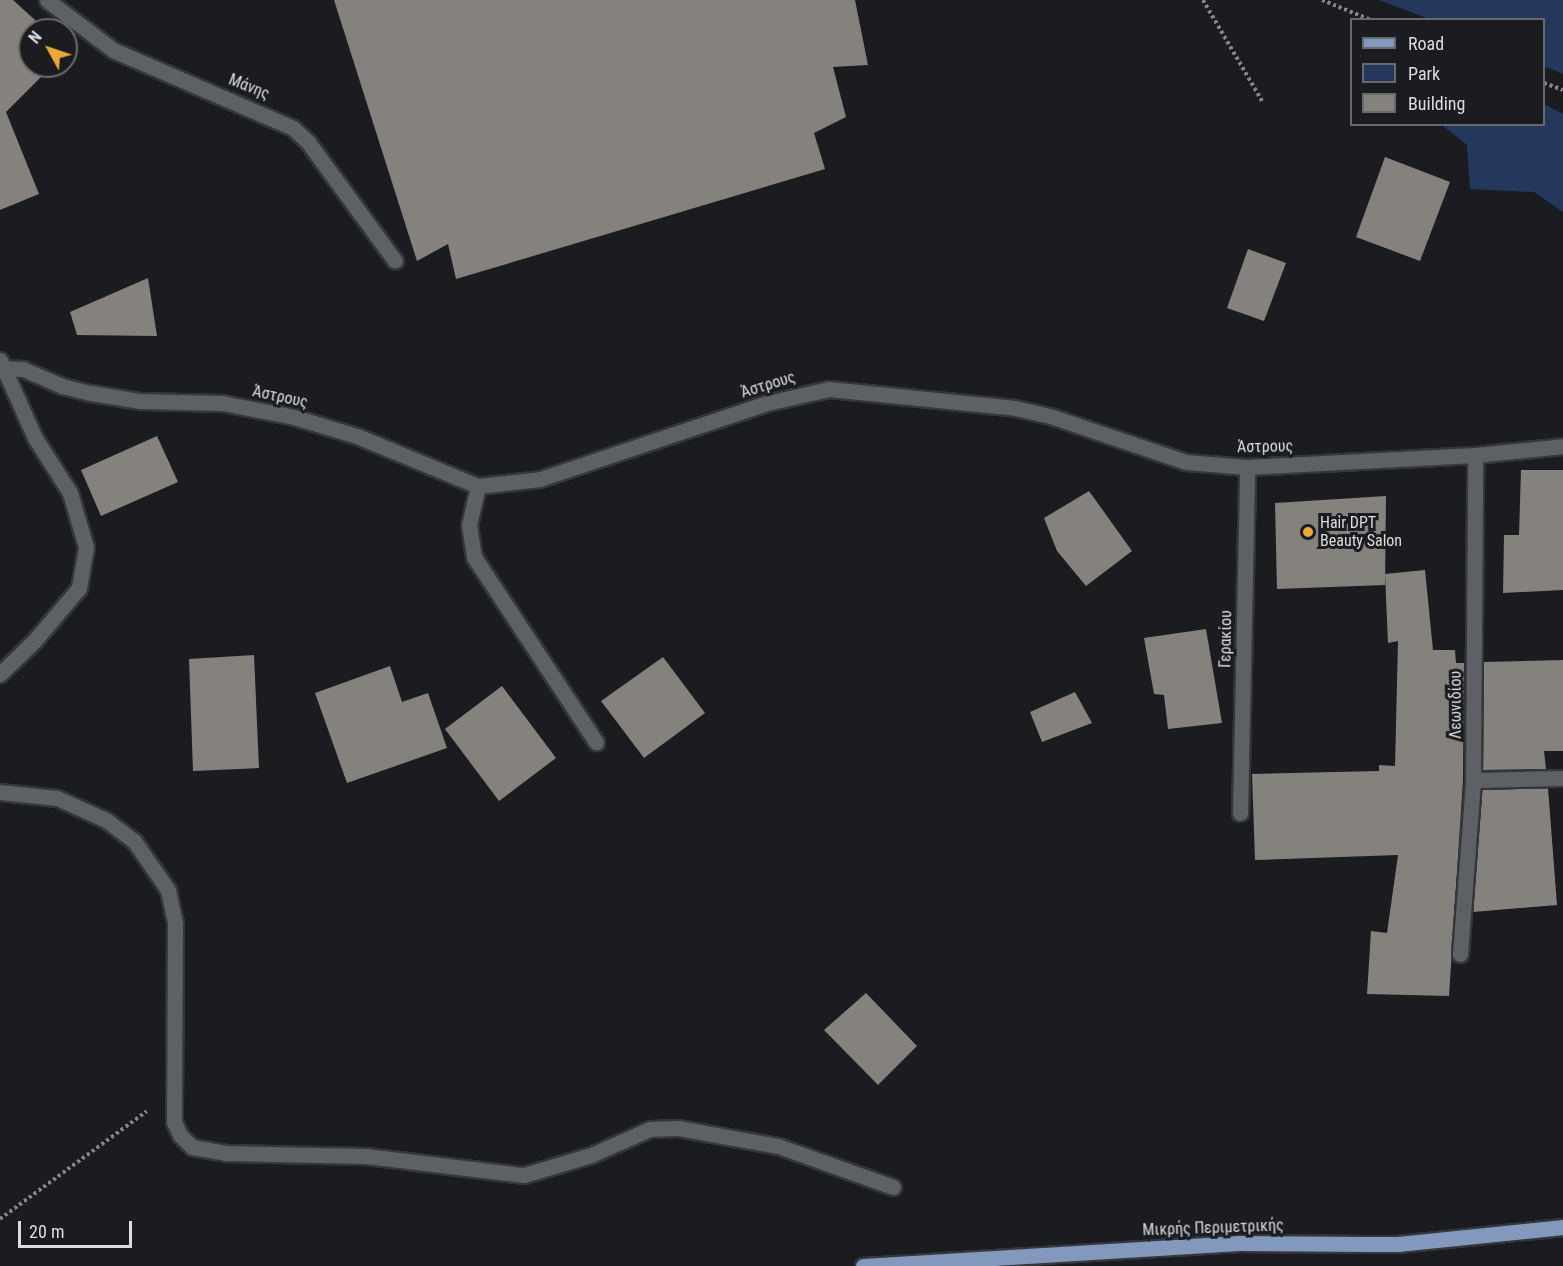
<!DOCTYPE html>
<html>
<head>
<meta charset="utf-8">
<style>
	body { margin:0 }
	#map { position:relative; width:1563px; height:1266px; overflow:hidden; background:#1a1c20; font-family:"Roboto Condensed",sans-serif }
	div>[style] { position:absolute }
	.green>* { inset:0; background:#24385d }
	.building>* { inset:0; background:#85817c }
	.path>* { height:4px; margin-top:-2px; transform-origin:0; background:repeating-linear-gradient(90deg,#848689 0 3px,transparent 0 6px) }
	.roads { filter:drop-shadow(2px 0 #343639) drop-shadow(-2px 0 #343639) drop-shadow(0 2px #343639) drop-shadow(0 -2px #343639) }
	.lane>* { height:15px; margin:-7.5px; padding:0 7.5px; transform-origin:7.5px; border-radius:7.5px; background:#5d6065 }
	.street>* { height:15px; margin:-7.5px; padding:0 7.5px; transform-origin:7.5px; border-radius:7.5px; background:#5d6065 }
	.primary>* { height:15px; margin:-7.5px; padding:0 7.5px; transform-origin:7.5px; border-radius:7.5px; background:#8398bd }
	.dots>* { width:16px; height:16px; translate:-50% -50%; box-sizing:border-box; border:3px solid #1a1c20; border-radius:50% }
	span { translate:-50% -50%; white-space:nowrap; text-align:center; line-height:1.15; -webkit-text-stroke:6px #1a1c20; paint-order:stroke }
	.street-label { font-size:16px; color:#dbdcdf }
	.poi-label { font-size:16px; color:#dbdcdf }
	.left { translate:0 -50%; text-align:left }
	.legend { position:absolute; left:1350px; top:18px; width:195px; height:108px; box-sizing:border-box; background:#1a1c20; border:2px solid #67696c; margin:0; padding:8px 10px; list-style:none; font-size:18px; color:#dbdcdf }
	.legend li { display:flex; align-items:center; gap:12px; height:30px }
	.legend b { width:30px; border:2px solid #67696c }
	.north { position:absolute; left:18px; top:18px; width:60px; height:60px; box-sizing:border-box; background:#1a1c20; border:2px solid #67696c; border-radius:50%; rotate:310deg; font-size:16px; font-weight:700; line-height:24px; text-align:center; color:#dbdcdf }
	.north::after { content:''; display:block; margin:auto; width:21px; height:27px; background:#eca93a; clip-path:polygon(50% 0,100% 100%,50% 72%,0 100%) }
	.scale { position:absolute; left:18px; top:1221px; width:114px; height:27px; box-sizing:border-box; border:3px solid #dbdcdf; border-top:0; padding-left:8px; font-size:18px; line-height:21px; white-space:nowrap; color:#dbdcdf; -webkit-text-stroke:4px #1a1c20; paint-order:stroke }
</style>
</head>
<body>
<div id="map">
	<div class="green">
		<div style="clip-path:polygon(1379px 0,1563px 0,1563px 74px,1544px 66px,1544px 20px,1429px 19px)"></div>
		<div style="clip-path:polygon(1544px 104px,1563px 114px,1563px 212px,1534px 192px,1470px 189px,1467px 145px,1442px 125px,1544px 124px)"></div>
	</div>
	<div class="building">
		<div style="clip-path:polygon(0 0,13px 0,46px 30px,30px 30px,30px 66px,52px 66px,6px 112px,39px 194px,0 210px)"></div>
		<div style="clip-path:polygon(334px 0,855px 0,868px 65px,833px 67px,846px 117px,814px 133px,825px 169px,456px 279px,448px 244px,417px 261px)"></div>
		<div style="clip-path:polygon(1385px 157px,1450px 182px,1420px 261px,1356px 237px)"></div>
		<div style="clip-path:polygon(1248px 249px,1286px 263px,1264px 321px,1227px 308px)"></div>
		<div style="clip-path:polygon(148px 278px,157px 336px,77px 335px,70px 312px)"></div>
		<div style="clip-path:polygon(157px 436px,178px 482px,101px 516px,81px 470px)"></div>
		<div style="clip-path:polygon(1521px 470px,1563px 470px,1563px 590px,1503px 593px,1504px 535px,1519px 535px)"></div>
		<div style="clip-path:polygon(1089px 491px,1132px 551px,1086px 586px,1057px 551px,1044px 518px)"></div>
		<div style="clip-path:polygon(1386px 496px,1385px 585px,1277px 589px,1275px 503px)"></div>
		<div style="clip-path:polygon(1425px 570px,1433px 650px,1455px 650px,1456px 663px,1464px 663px,1463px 780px,1449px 996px,1367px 994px,1371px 931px,1387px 933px,1398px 855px,1255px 860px,1252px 774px,1379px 771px,1379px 765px,1395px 766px,1398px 641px,1388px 643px,1385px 574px)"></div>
		<div style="clip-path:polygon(1206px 629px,1222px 723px,1168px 729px,1164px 695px,1154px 694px,1144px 638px)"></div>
		<div style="clip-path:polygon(254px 655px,259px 768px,193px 771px,189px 659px)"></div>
		<div style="clip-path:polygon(663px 657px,705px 713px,644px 758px,601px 701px)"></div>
		<div style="clip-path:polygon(1563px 660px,1563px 751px,1544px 751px,1546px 769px,1483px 770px,1483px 662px)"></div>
		<div style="clip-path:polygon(390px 666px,402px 702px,428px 693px,447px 748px,347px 783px,315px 693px)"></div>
		<div style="clip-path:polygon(502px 686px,556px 758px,499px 801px,445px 729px)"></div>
		<div style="clip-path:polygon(1075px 692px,1092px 723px,1042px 742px,1030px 712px)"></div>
		<div style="clip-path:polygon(1548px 788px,1557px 905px,1473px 912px,1482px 790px)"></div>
		<div style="clip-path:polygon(866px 993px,917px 1046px,878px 1085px,824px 1030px)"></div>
	</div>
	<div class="path">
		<div style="left:1203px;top:0;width:117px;rotate:59.7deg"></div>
		<div style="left:1322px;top:0;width:53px;rotate:22.2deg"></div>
		<div style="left:1544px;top:83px;width:20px;rotate:20deg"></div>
		<div style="left:0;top:1219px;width:182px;rotate:-36.3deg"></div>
	</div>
	<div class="roads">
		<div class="lane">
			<div style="left:47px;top:0;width:83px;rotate:37.1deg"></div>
			<div style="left:113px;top:50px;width:196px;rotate:23.4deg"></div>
			<div style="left:293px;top:128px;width:21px;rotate:43deg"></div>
			<div style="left:308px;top:142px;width:147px;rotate:53.8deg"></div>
		</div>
		<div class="street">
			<div style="left:0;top:360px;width:85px;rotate:65.8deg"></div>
			<div style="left:35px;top:438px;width:65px;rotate:57.5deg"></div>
			<div style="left:70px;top:493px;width:56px;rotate:73.5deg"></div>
			<div style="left:86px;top:547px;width:42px;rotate:99.7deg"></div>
			<div style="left:79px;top:588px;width:68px;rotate:130.2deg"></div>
			<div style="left:35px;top:640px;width:49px;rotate:135.8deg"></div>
			<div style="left:3px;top:368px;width:20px;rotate:3deg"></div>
			<div style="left:23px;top:369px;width:43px;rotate:23.6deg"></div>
			<div style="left:62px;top:386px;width:30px;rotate:14deg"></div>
			<div style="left:91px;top:393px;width:50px;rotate:9.3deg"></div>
			<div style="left:140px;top:401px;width:82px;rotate:1.4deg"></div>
			<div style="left:222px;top:403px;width:73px;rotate:11deg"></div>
			<div style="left:294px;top:417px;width:66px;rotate:16.8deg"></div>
			<div style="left:357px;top:436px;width:131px;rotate:22.5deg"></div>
			<div style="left:478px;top:486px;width:62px;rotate:-6.4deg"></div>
			<div style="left:540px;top:479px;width:239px;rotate:-18.5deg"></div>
			<div style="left:767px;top:403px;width:64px;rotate:-12.7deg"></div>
			<div style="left:829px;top:389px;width:187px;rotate:5.8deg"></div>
			<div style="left:1015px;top:408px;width:39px;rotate:13deg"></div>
			<div style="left:1053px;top:417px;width:140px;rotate:18.7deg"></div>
			<div style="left:1186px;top:462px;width:61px;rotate:4.7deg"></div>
			<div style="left:1247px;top:467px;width:228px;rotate:-3deg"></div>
			<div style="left:1475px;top:455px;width:88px;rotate:-5.8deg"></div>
			<div style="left:478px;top:486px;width:40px;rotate:103deg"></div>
			<div style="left:469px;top:525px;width:32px;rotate:81deg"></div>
			<div style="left:474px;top:557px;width:222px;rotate:56.6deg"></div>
			<div style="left:1473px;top:780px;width:90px;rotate:-1.3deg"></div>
			<div style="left:0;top:792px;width:57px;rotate:6deg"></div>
			<div style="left:57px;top:798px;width:54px;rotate:24.2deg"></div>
			<div style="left:106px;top:820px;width:35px;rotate:37deg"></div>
			<div style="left:134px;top:841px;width:60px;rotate:55.2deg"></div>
			<div style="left:168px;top:890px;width:35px;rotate:78deg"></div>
			<div style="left:175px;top:924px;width:198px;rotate:90.3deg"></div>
			<div style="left:174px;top:1122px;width:14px;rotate:65deg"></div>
			<div style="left:180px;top:1135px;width:17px;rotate:45deg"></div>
			<div style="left:192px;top:1147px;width:34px;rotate:10deg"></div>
			<div style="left:225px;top:1153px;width:141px;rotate:1.2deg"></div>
			<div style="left:366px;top:1156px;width:159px;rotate:6.9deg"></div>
			<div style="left:524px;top:1175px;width:70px;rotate:-16.6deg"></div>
			<div style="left:591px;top:1155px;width:64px;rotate:-23.8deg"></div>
			<div style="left:650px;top:1129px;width:28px;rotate:-2deg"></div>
			<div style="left:678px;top:1128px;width:102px;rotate:10.2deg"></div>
			<div style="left:778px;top:1146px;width:122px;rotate:19.6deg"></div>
			<div style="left:1240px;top:813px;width:346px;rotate:-88.8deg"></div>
			<div style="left:1460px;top:954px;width:174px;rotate:-85.7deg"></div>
			<div style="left:1473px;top:780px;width:325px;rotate:-89.6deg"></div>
		</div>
		<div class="primary">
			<div style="left:863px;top:1266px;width:377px;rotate:-3.5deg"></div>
			<div style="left:1239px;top:1243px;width:159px;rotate:0.4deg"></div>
			<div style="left:1398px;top:1244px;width:166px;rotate:-5.9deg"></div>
		</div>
	</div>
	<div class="dots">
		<div style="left:1308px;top:532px;background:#eca93a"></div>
	</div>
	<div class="street-label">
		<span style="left:249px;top:87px;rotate:22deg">Μάνης</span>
		<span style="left:768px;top:385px;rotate:-17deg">Άστρους</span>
		<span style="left:280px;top:397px;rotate:12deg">Άστρους</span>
		<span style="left:1265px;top:447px;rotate:-1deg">Άστρους</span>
		<span style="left:1226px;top:639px;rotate:-89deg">Γερακίου</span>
		<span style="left:1456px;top:705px;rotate:-90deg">Λεωνιδίου</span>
		<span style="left:1213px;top:1228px;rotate:-2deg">Μικρής Περιμετρικής</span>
	</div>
	<div class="poi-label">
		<span class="left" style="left:1320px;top:532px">Hair DPT<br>Beauty Salon</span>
	</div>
	<ul class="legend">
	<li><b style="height:8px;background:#8398bd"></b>Road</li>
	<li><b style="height:16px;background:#24385d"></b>Park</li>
	<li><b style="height:16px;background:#85817c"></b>Building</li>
	</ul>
	<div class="north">N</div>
	<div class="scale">20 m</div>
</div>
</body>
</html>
